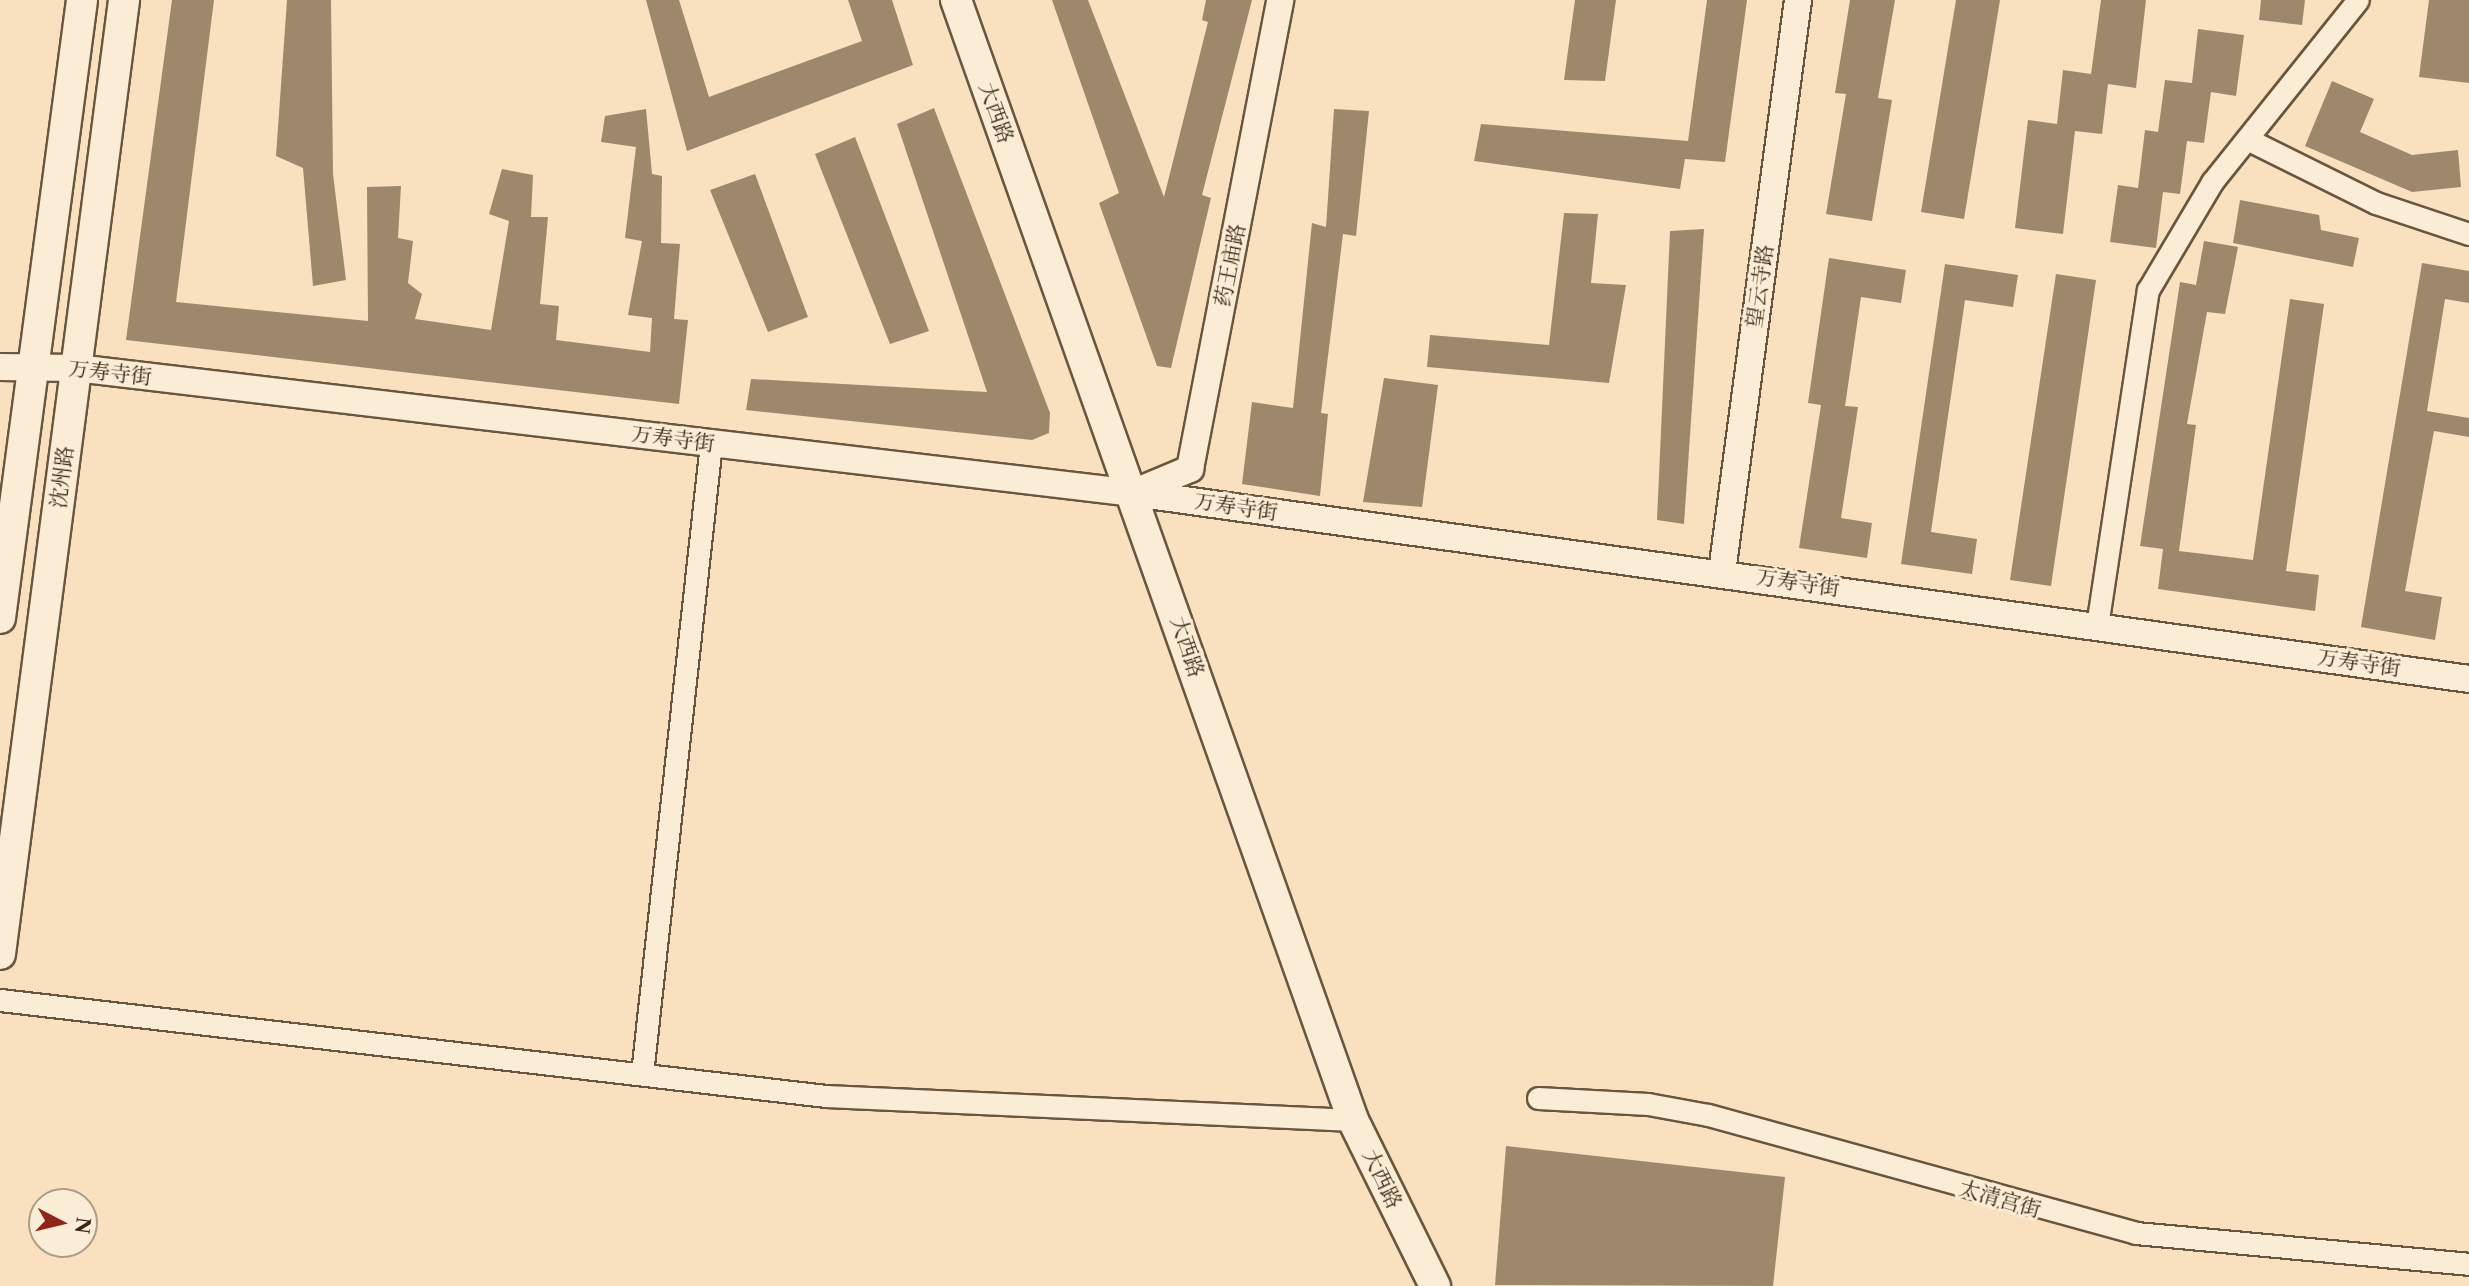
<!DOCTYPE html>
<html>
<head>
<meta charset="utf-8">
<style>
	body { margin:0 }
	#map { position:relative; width:2469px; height:1286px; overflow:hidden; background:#f9e1bf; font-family:"Libre Caslon Text","Noto Serif SC",serif }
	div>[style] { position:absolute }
	.building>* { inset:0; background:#9d886c }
	.roads { filter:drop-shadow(2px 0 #69563e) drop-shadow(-2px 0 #69563e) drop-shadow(0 2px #69563e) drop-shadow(0 -2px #69563e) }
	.minor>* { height:21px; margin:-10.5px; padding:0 10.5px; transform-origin:10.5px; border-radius:10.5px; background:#fbecd5 }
	.tertiary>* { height:26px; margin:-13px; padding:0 13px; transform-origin:13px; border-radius:13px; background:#fbecd5 }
	.secondary>* { height:30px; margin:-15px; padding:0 15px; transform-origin:15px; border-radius:15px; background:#fbecd5 }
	span { translate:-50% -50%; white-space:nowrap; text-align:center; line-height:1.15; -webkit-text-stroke:6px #fbecd5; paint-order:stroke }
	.street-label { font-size:21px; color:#392713 }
	.north { position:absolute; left:28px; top:1188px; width:70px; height:70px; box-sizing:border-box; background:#fbecd5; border:2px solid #ad9d87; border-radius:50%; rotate:97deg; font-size:19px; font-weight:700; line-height:28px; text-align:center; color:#392713 }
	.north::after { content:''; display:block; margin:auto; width:24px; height:32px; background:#8f2418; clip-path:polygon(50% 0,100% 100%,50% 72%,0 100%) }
</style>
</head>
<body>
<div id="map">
	<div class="building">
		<div style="clip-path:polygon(172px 0,214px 0,176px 302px,368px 321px,367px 187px,401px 186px,398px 238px,413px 241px,408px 283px,422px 294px,415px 319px,491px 330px,509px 221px,489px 214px,502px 169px,533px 175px,531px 217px,548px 217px,540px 304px,559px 306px,556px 340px,650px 352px,652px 318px,628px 315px,642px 241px,625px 238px,636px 147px,601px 142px,605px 116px,646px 109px,652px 174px,662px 176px,661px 243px,680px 244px,674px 319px,688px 320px,679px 404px,126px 340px)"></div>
		<div style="clip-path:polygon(287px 0,331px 0,333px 174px,346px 280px,313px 286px,303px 168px,276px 156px)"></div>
		<div style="clip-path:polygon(646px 0,679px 0,709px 97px,862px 41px,848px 0,892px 0,913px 65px,687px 151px)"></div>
		<div style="clip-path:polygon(1052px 0,1088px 0,1164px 197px,1208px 22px,1202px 20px,1206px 0,1252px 0,1202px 195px,1211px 198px,1171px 368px,1157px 366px,1099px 203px,1119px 193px)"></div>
		<div style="clip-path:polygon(1575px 0,1616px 0,1605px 81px,1564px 80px)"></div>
		<div style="clip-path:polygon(1707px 0,1747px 0,1725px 162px,1685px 159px,1680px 189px,1474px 161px,1481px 124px,1688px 141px)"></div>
		<div style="clip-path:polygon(1850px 0,1895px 0,1878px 98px,1892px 100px,1872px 221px,1826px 214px,1846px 94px,1835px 93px)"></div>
		<div style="clip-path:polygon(1956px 0,2000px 0,1964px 219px,1921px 212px)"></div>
		<div style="clip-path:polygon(2101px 0,2146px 0,2136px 88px,2108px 84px,2102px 134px,2075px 131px,2063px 234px,2015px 228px,2028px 120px,2057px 124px,2063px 70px,2091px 74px)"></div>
		<div style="clip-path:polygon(2261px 0,2305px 0,2302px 25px,2259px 20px)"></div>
		<div style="clip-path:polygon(2429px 0,2469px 0,2469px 83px,2419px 77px)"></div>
		<div style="clip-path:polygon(2198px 29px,2244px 35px,2236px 96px,2211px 92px,2204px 143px,2187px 141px,2180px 194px,2163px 192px,2156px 248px,2110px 242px,2118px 185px,2138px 188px,2145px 130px,2158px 132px,2165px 80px,2192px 83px)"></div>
		<div style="clip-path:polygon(2332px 81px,2374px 99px,2360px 132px,2412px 155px,2458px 150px,2461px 187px,2412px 192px,2305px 146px)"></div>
		<div style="clip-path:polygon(934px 108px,1050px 413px,1049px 433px,1032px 440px,746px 410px,751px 379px,987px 392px,897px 124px)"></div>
		<div style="clip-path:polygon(1334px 109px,1369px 111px,1356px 236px,1343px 234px,1321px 413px,1328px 414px,1320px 496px,1242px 484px,1252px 402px,1293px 408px,1312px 223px,1326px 227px)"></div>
		<div style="clip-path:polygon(855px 137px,929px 331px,890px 344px,815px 154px)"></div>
		<div style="clip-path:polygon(755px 174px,808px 317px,768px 332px,710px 190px)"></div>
		<div style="clip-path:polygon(2240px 200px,2319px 215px,2321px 230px,2359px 238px,2353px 267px,2233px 243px)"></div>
		<div style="clip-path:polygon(1564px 213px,1598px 214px,1591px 283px,1626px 285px,1609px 383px,1427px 367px,1430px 335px,1549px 345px)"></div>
		<div style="clip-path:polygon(1704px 229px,1684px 524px,1657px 520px,1670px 231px)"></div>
		<div style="clip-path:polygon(2204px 241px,2238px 247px,2225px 314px,2207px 312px,2187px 424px,2196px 425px,2179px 551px,2253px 560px,2290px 299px,2324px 304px,2286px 571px,2319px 575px,2315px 611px,2158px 589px,2163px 549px,2140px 546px,2180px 282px,2196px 285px)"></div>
		<div style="clip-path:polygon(1829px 258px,1906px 270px,1901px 303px,1861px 297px,1845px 406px,1858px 407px,1841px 518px,1872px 523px,1867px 558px,1799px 548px,1821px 405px,1808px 403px)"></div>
		<div style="clip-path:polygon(2422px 263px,2469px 271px,2469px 303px,2445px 299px,2427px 411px,2469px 418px,2469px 437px,2434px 431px,2405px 591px,2442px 597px,2435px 640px,2361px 627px)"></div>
		<div style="clip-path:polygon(1945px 264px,2018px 275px,2013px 307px,1965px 300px,1931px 532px,1977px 539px,1972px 574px,1901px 564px)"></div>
		<div style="clip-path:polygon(2056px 274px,2096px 280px,2051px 586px,2010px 580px)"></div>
		<div style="clip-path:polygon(1384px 378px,1438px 385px,1422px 507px,1363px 502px)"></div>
		<div style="clip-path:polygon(1506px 1146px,1785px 1177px,1773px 1286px,1495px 1285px)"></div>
	</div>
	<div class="roads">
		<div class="minor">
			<div style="left:2247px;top:139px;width:144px;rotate:26.4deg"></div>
			<div style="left:2376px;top:203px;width:98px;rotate:18.4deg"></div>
			<div style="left:2097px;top:626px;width:340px;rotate:-81.4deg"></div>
			<div style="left:2148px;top:290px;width:126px;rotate:-59.3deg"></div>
			<div style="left:2212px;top:182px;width:233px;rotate:-51.3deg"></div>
			<div style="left:0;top:1000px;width:832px;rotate:6.63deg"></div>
			<div style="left:826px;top:1096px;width:528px;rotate:2.61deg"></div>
			<div style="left:642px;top:1074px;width:635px;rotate:-83.76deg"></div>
			<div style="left:1538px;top:1098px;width:110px;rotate:3.1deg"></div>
			<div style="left:1648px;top:1104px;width:61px;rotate:10.4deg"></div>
			<div style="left:1708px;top:1115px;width:444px;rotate:15.4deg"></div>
			<div style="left:2136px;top:1233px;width:334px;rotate:5.3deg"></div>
		</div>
		<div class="tertiary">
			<div style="left:0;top:367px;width:76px;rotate:0.8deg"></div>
			<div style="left:76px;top:368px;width:1065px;rotate:6.74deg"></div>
			<div style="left:1134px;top:493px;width:1348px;rotate:7.93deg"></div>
			<div style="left:1135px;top:492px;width:60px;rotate:-22.7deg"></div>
			<div style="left:1190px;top:469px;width:478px;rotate:-79.1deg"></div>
			<div style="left:1722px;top:572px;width:577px;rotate:-82.43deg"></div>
		</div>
		<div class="secondary">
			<div style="left:956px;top:0;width:1188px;rotate:70.48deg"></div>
			<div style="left:1353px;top:1120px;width:185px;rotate:63.7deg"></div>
			<div style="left:0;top:618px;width:623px;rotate:-82.44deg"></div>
			<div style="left:0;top:954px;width:962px;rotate:-82.59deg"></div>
		</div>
	</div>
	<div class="street-label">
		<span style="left:996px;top:113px;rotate:70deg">大西路</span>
		<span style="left:1230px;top:265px;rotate:-79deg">药王庙路</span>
		<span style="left:1760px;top:286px;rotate:-82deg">望云寺路</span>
		<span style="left:110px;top:373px;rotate:6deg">万寿寺街</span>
		<span style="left:673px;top:439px;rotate:7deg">万寿寺街</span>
		<span style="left:62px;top:477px;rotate:-83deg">沈州路</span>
		<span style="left:1236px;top:507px;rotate:8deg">万寿寺街</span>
		<span style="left:1798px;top:583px;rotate:8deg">万寿寺街</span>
		<span style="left:1187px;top:647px;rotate:71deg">大西路</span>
		<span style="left:2359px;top:663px;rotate:8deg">万寿寺街</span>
		<span style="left:1382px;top:1179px;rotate:64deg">大西路</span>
		<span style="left:2000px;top:1199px;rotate:16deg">太清宫街</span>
	</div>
	<div class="north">N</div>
</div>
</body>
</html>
